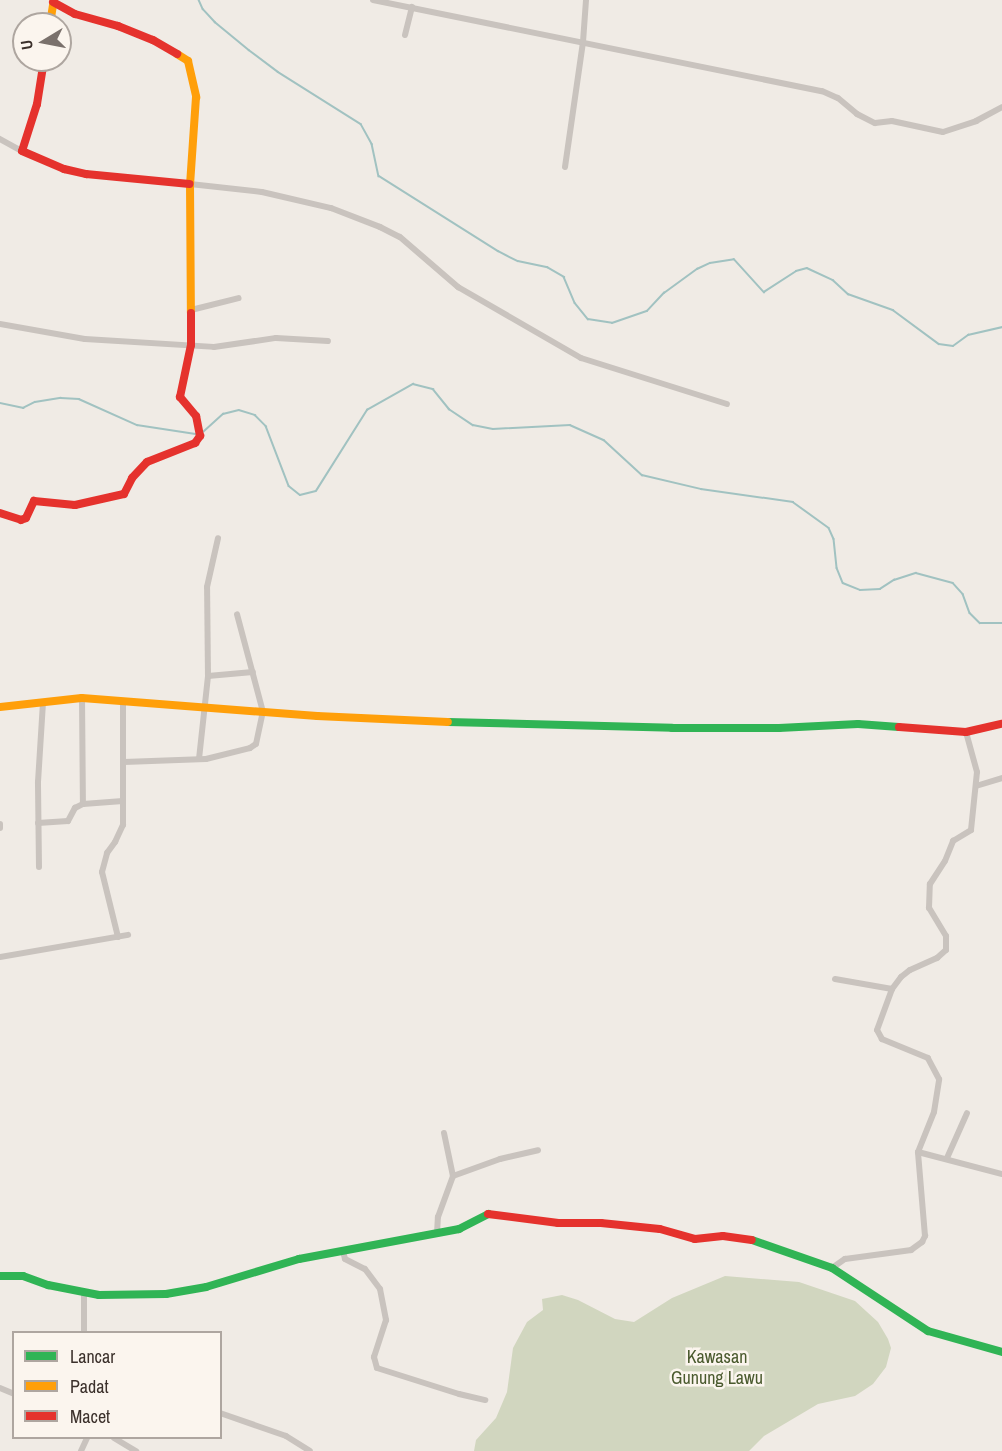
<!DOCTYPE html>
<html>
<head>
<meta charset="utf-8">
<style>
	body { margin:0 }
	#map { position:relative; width:1002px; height:1451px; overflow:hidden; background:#f0ebe5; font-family:"Archivo Narrow",sans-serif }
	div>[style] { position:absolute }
	.green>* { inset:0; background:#d1d6bf }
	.stream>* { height:1.5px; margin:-0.75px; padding:0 0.75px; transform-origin:0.75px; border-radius:0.75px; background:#a1c2c1 }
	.street>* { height:6px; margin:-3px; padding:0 3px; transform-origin:3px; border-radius:3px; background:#c9c3be }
	.fast>* { height:8px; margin:-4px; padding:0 4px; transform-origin:4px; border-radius:4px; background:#30b455 }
	.slow>* { height:8px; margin:-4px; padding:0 4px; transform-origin:4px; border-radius:4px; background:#ff9f0a }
	.jam>* { height:8px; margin:-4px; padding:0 4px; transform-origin:4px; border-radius:4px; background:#e5322d }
	span { translate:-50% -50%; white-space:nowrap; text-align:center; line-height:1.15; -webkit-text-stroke:5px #fbf5ee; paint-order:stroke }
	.park-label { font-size:18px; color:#4a5a2e }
	.legend { position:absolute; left:12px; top:1331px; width:210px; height:108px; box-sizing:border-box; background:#fbf5ee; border:2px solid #aea6a0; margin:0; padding:8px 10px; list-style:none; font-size:18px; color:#3b302b }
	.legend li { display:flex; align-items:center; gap:12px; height:30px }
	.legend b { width:30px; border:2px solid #aea6a0 }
	.north { position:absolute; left:12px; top:12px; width:60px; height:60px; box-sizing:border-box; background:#fbf5ee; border:2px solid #aea6a0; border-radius:50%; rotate:260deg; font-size:16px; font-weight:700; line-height:24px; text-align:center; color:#3b302b }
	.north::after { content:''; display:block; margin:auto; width:21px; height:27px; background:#7a716c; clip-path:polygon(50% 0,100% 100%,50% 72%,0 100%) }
</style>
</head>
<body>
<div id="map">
	<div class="green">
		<div style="clip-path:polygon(725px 1276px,799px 1282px,855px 1301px,878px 1322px,888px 1339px,891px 1348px,886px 1367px,873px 1384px,855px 1396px,818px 1404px,764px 1436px,749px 1451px,474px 1451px,476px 1440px,496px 1418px,507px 1392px,513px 1348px,527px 1322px,543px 1310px,542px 1299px,562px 1295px,578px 1300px,615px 1319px,634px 1322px,672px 1298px)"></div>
	</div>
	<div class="stream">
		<div style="left:199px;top:0;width:10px;rotate:66deg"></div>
		<div style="left:203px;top:9px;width:18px;rotate:47deg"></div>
		<div style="left:215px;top:22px;width:44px;rotate:39.5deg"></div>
		<div style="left:249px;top:50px;width:36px;rotate:37deg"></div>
		<div style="left:278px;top:72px;width:98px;rotate:32.1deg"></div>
		<div style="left:361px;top:124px;width:23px;rotate:61deg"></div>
		<div style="left:372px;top:144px;width:33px;rotate:78deg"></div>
		<div style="left:379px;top:176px;width:141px;rotate:32.2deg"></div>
		<div style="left:498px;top:251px;width:22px;rotate:27deg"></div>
		<div style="left:518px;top:261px;width:30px;rotate:12deg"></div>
		<div style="left:547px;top:267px;width:20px;rotate:30deg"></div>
		<div style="left:564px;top:277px;width:28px;rotate:67deg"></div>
		<div style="left:575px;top:303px;width:21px;rotate:51deg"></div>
		<div style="left:588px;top:319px;width:24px;rotate:9deg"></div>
		<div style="left:612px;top:323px;width:37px;rotate:-19deg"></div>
		<div style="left:647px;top:311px;width:25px;rotate:-47deg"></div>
		<div style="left:664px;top:293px;width:41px;rotate:-36deg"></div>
		<div style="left:697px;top:269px;width:14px;rotate:-25deg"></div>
		<div style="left:710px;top:263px;width:24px;rotate:-9deg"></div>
		<div style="left:734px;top:259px;width:45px;rotate:47.7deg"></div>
		<div style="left:764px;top:292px;width:38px;rotate:-33deg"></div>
		<div style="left:796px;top:271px;width:11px;rotate:-15deg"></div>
		<div style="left:807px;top:268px;width:29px;rotate:25deg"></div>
		<div style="left:833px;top:280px;width:21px;rotate:43deg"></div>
		<div style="left:848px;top:294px;width:48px;rotate:19.6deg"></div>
		<div style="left:893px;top:310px;width:57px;rotate:36.5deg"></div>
		<div style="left:939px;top:344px;width:14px;rotate:8deg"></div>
		<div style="left:953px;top:346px;width:19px;rotate:-36deg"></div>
		<div style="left:968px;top:335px;width:35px;rotate:-13deg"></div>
		<div style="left:0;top:403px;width:24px;rotate:12deg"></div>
		<div style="left:23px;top:408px;width:13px;rotate:-27deg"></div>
		<div style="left:35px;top:402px;width:26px;rotate:-9deg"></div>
		<div style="left:61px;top:398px;width:18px;rotate:3deg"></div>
		<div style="left:79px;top:399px;width:64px;rotate:24.1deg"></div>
		<div style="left:137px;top:425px;width:59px;rotate:8.8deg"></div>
		<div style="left:203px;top:432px;width:27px;rotate:-42deg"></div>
		<div style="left:223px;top:414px;width:16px;rotate:-14deg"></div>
		<div style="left:239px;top:410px;width:17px;rotate:17deg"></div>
		<div style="left:255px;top:415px;width:16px;rotate:45deg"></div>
		<div style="left:266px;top:426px;width:64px;rotate:69deg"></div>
		<div style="left:289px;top:486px;width:14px;rotate:39deg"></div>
		<div style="left:300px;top:495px;width:16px;rotate:-14deg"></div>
		<div style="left:316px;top:491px;width:96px;rotate:-57.8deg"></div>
		<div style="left:367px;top:410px;width:53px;rotate:-29.5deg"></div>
		<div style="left:413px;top:384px;width:21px;rotate:14deg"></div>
		<div style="left:433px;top:389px;width:26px;rotate:51deg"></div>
		<div style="left:449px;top:409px;width:29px;rotate:34deg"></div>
		<div style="left:473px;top:425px;width:20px;rotate:11deg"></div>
		<div style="left:493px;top:429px;width:77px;rotate:-3deg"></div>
		<div style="left:570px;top:425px;width:37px;rotate:24deg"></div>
		<div style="left:604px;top:440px;width:52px;rotate:42.6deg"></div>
		<div style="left:642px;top:475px;width:61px;rotate:13.3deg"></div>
		<div style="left:701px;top:489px;width:93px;rotate:8deg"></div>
		<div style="left:793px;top:502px;width:44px;rotate:35.8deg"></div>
		<div style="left:829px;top:528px;width:12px;rotate:66deg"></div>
		<div style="left:834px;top:539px;width:29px;rotate:84deg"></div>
		<div style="left:837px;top:568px;width:16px;rotate:68deg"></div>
		<div style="left:843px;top:583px;width:18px;rotate:22deg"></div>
		<div style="left:860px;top:590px;width:20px;rotate:-3deg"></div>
		<div style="left:880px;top:589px;width:17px;rotate:-33deg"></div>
		<div style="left:894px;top:580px;width:23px;rotate:-18deg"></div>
		<div style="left:916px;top:573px;width:38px;rotate:15deg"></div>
		<div style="left:953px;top:583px;width:15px;rotate:48deg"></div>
		<div style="left:963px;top:594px;width:20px;rotate:70deg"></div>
		<div style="left:970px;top:613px;width:14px;rotate:45deg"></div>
		<div style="left:980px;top:623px;width:22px"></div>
	</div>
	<div class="street">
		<div style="left:373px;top:0;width:458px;rotate:11.5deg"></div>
		<div style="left:822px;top:91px;width:17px;rotate:24deg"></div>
		<div style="left:838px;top:98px;width:25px;rotate:40deg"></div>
		<div style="left:857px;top:114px;width:20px;rotate:27deg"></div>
		<div style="left:875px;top:123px;width:17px;rotate:-7deg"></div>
		<div style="left:892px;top:121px;width:52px;rotate:12.2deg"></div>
		<div style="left:943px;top:132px;width:35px;rotate:-18deg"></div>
		<div style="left:976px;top:121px;width:30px;rotate:-28deg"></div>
		<div style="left:405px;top:35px;width:29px;rotate:-76deg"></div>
		<div style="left:0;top:139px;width:25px;rotate:29deg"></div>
		<div style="left:565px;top:167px;width:126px;rotate:-81.8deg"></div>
		<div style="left:583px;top:42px;width:42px;rotate:-85.9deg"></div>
		<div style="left:190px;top:184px;width:72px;rotate:6.3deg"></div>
		<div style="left:262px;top:192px;width:71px;rotate:13.1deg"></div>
		<div style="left:331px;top:208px;width:53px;rotate:21.2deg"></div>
		<div style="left:380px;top:227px;width:22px;rotate:27deg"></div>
		<div style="left:400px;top:237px;width:77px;rotate:40.8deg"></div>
		<div style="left:458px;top:287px;width:142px;rotate:30deg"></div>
		<div style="left:581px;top:358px;width:153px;rotate:17.5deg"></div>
		<div style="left:191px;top:310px;width:49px;rotate:-14deg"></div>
		<div style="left:0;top:324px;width:86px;rotate:10deg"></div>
		<div style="left:85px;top:339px;width:129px;rotate:3.5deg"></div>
		<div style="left:214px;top:347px;width:63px;rotate:-8.3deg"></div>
		<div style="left:276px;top:338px;width:52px;rotate:3.3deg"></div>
		<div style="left:208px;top:676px;width:45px;rotate:-5.1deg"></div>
		<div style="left:82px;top:698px;width:106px;rotate:89.5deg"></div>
		<div style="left:199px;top:759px;width:83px;rotate:-83.8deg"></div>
		<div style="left:208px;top:676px;width:89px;rotate:-90.6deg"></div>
		<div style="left:207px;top:587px;width:50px;rotate:-77.3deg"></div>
		<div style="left:124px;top:762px;width:82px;rotate:-2.1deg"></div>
		<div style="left:206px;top:759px;width:45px;rotate:-14deg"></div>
		<div style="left:250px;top:748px;width:7px;rotate:-34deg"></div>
		<div style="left:256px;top:744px;width:33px;rotate:-78deg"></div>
		<div style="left:263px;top:712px;width:101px;rotate:-104.9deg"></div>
		<div style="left:976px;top:786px;width:27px;rotate:-17deg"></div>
		<div style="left:38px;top:823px;width:30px;rotate:-4deg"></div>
		<div style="left:68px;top:821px;width:15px;rotate:-62deg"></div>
		<div style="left:75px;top:808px;width:9px;rotate:-27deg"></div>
		<div style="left:83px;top:804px;width:40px;rotate:-4.3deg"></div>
		<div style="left:0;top:824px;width:4px;rotate:90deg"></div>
		<div style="left:39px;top:867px;width:85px;rotate:-90.7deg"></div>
		<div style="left:38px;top:782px;width:79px;rotate:-86.4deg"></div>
		<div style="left:118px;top:937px;width:67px;rotate:-103.8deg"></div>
		<div style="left:102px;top:872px;width:20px;rotate:-75deg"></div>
		<div style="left:107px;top:853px;width:14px;rotate:-54deg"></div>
		<div style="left:115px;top:842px;width:19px;rotate:-65deg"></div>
		<div style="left:123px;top:825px;width:124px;rotate:-90deg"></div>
		<div style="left:0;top:957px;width:130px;rotate:-9.8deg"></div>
		<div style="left:835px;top:979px;width:58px;rotate:10deg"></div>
		<div style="left:444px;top:1133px;width:44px;rotate:78.2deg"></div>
		<div style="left:918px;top:1152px;width:87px;rotate:14.7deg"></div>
		<div style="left:947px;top:1158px;width:49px;rotate:-66deg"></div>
		<div style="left:437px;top:1234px;width:17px;rotate:-87deg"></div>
		<div style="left:438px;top:1217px;width:44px;rotate:-69.9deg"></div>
		<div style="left:453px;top:1176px;width:50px;rotate:-19.9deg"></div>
		<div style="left:500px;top:1159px;width:39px;rotate:-13deg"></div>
		<div style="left:343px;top:1251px;width:8px;rotate:76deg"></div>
		<div style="left:345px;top:1259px;width:22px;rotate:27deg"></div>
		<div style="left:365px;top:1269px;width:25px;rotate:53deg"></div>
		<div style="left:380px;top:1289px;width:32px;rotate:79deg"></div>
		<div style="left:386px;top:1320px;width:39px;rotate:108deg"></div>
		<div style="left:374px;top:1357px;width:11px;rotate:75deg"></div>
		<div style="left:377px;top:1368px;width:86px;rotate:17.6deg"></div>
		<div style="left:459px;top:1394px;width:27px;rotate:13deg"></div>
		<div style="left:832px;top:1268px;width:16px;rotate:-35deg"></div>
		<div style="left:845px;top:1259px;width:67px;rotate:-7.8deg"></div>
		<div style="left:911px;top:1250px;width:14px;rotate:-36deg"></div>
		<div style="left:922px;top:1242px;width:7px;rotate:-63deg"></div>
		<div style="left:925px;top:1236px;width:84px;rotate:-94.8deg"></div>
		<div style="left:918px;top:1152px;width:43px;rotate:-68.2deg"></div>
		<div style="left:934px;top:1112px;width:33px;rotate:-81deg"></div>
		<div style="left:939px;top:1079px;width:24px;rotate:-118deg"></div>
		<div style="left:928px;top:1058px;width:50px;rotate:-157.6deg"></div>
		<div style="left:882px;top:1039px;width:10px;rotate:-119deg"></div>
		<div style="left:877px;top:1030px;width:44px;rotate:-69.9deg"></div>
		<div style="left:892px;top:989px;width:15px;rotate:-53deg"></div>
		<div style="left:901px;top:977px;width:11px;rotate:-38deg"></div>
		<div style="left:910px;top:970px;width:30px;rotate:-24deg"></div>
		<div style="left:937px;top:958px;width:12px;rotate:-42deg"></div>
		<div style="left:946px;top:950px;width:14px;rotate:-90deg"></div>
		<div style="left:946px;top:936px;width:33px;rotate:-121deg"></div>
		<div style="left:929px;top:908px;width:24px;rotate:-88deg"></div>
		<div style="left:930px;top:884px;width:27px;rotate:-57deg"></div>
		<div style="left:945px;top:861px;width:22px;rotate:-68deg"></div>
		<div style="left:953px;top:841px;width:21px;rotate:-31deg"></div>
		<div style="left:971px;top:830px;width:58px;rotate:-84.1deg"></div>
		<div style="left:977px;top:772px;width:41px;rotate:-105.4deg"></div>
		<div style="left:84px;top:1292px;width:40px;rotate:90deg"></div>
		<div style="left:0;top:1388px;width:15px;rotate:23deg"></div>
		<div style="left:220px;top:1413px;width:70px;rotate:19.2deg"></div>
		<div style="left:286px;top:1436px;width:28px;rotate:32deg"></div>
		<div style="left:114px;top:1438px;width:26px;rotate:31deg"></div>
		<div style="left:81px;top:1451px;width:14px;rotate:-65deg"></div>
	</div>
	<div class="fast">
		<div style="left:448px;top:722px;width:224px;rotate:1.5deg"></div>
		<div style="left:672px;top:728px;width:107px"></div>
		<div style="left:779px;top:728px;width:79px;rotate:-2.9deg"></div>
		<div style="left:858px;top:724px;width:41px;rotate:4.2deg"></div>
		<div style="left:752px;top:1240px;width:85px;rotate:19.3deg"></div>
		<div style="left:832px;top:1268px;width:115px;rotate:33.3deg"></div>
		<div style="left:928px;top:1331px;width:77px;rotate:15.8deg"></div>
		<div style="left:0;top:1276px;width:23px"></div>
		<div style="left:23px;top:1276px;width:27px;rotate:20deg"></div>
		<div style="left:48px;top:1285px;width:52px;rotate:11.1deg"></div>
		<div style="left:99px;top:1295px;width:67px;rotate:-0.9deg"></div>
		<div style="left:166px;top:1294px;width:41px;rotate:-9.9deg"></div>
		<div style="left:206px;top:1287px;width:97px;rotate:-16.8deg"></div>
		<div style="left:299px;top:1259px;width:163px;rotate:-10.6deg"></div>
		<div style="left:459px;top:1229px;width:33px;rotate:-27deg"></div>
	</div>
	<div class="slow">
		<div style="left:50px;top:24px;width:24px;rotate:-81deg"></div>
		<div style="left:177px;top:54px;width:13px;rotate:32deg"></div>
		<div style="left:188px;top:61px;width:37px;rotate:77deg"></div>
		<div style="left:196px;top:97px;width:87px;rotate:93.9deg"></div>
		<div style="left:190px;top:184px;width:129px;rotate:89.6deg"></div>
		<div style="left:0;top:707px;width:82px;rotate:-6.3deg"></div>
		<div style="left:82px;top:698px;width:236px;rotate:4.4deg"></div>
		<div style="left:317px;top:716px;width:131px;rotate:2.6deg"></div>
	</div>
	<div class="jam">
		<div style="left:53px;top:2px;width:25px;rotate:29deg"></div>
		<div style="left:75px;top:14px;width:45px;rotate:15.6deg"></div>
		<div style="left:118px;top:26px;width:38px;rotate:22deg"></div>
		<div style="left:153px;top:40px;width:28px;rotate:30deg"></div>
		<div style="left:44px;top:60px;width:45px;rotate:99deg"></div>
		<div style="left:37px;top:104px;width:49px;rotate:107.7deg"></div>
		<div style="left:22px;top:151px;width:46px;rotate:23.2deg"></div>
		<div style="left:64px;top:169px;width:23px;rotate:13deg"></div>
		<div style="left:86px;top:174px;width:104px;rotate:5.5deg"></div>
		<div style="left:0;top:513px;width:22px;rotate:18deg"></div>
		<div style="left:21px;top:520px;width:5px;rotate:-22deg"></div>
		<div style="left:26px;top:518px;width:19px;rotate:-65deg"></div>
		<div style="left:34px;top:501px;width:41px;rotate:5.6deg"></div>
		<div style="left:75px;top:505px;width:50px;rotate:-12.7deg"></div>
		<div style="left:124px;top:494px;width:18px;rotate:-63deg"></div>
		<div style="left:132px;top:478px;width:22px;rotate:-47deg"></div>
		<div style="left:147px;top:462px;width:52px;rotate:-21.6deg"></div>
		<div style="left:195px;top:443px;width:9px;rotate:-54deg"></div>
		<div style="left:200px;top:436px;width:20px;rotate:-101deg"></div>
		<div style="left:196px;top:416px;width:25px;rotate:-130deg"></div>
		<div style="left:180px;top:397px;width:53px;rotate:-78.1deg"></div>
		<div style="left:191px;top:345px;width:32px;rotate:-90deg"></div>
		<div style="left:899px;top:727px;width:67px;rotate:4.3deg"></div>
		<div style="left:966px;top:732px;width:37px;rotate:-13deg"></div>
		<div style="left:488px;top:1214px;width:71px;rotate:7.3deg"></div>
		<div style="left:558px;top:1223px;width:43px"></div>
		<div style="left:601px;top:1223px;width:59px;rotate:5.8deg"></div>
		<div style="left:660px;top:1229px;width:36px;rotate:16deg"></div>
		<div style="left:695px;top:1239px;width:28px;rotate:-6deg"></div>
		<div style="left:723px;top:1236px;width:29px;rotate:8deg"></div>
	</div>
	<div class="park-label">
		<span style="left:717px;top:1368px">Kawasan<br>Gunung Lawu</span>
	</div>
	<ul class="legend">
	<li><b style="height:8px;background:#30b455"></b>Lancar</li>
	<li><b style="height:8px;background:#ff9f0a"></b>Padat</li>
	<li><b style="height:8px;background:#e5322d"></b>Macet</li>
	</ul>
	<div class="north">U</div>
</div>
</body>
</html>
